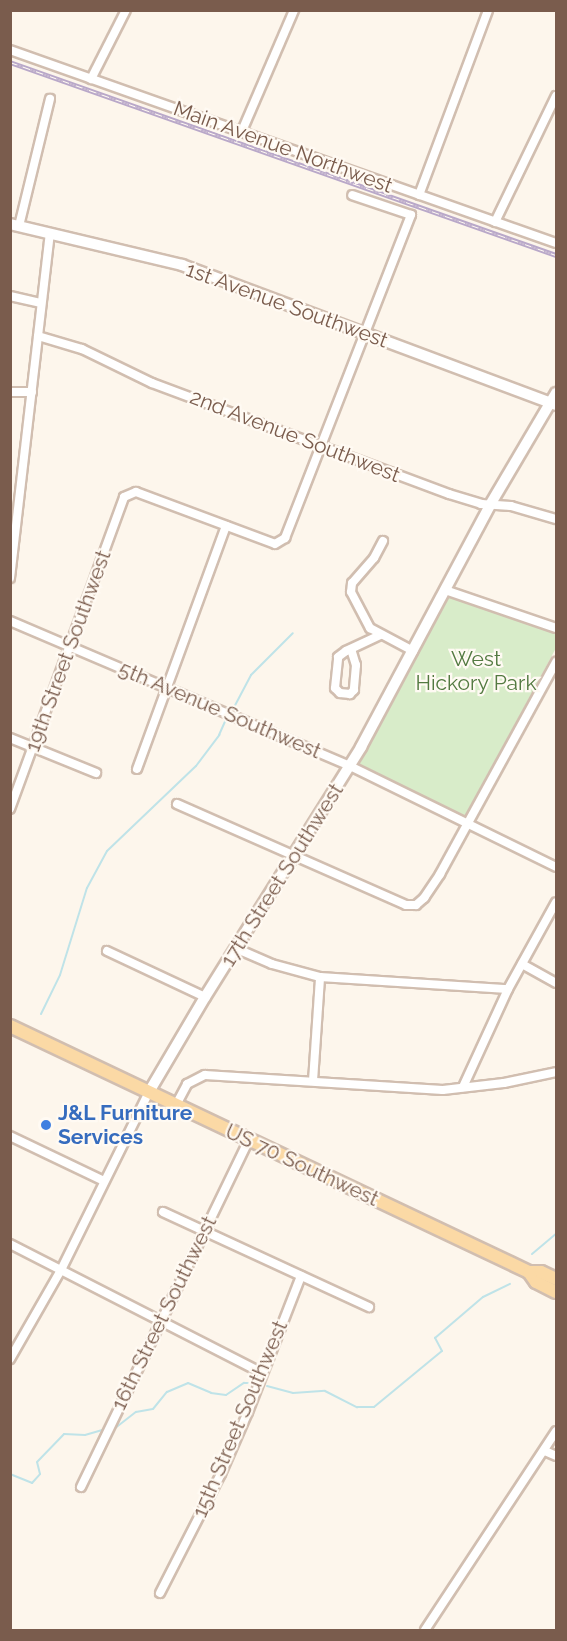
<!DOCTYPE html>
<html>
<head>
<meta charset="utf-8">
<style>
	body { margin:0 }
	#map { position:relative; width:567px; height:1641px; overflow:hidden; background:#fdf6ec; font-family:Raleway,sans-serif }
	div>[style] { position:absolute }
	.green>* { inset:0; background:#d8ecc9 }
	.stream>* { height:2px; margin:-1px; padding:0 1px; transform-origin:1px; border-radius:1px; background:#bfe3e8 }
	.roads { filter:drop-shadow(2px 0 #d1beb0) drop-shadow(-2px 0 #d1beb0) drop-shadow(0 2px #d1beb0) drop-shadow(0 -2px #d1beb0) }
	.street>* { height:8px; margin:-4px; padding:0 4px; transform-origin:4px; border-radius:4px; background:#fff }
	.secondary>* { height:10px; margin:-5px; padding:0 5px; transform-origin:5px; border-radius:5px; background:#fff }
	.primary>* { height:12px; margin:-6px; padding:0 6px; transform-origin:6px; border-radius:6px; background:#fbd9a5 }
	.rail>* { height:4.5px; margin-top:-2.25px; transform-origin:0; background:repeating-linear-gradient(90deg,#fffaf3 0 7px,#b9a8c9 0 14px); box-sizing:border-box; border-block:2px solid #b9a8c9 }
	.dots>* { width:16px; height:16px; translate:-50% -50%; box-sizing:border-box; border:3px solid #fffaf3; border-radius:50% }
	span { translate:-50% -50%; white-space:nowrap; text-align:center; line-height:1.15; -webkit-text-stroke:4.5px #fffaf3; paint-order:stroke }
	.street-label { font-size:21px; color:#7a5c4d }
	.park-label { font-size:21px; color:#537a41 }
	.shop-label { font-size:21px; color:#366cbe; font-weight:700 }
	.left { translate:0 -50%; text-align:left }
	.frame { position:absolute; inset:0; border:12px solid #7a5c4d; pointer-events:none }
</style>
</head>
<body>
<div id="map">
	<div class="green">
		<div style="clip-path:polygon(447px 596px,556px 631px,556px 648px,466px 816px,359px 765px)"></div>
	</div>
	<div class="stream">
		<div style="left:231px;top:713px;width:43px;rotate:-62.2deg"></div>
		<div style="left:251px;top:675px;width:59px;rotate:-45deg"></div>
		<div style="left:41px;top:1014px;width:43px;rotate:-64deg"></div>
		<div style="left:60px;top:975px;width:91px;rotate:-72.8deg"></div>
		<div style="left:87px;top:888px;width:42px;rotate:-61.6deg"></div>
		<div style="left:107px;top:851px;width:123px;rotate:-43.7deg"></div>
		<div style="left:196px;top:766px;width:39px;rotate:-53deg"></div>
		<div style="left:219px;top:735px;width:20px;rotate:-66deg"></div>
		<div style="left:532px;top:1254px;width:31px;rotate:-40deg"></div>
		<div style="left:267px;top:1386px;width:27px;rotate:15deg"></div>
		<div style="left:293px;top:1393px;width:32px;rotate:-4deg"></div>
		<div style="left:325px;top:1391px;width:36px;rotate:27deg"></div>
		<div style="left:357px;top:1407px;width:17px"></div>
		<div style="left:374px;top:1407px;width:88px;rotate:-39.5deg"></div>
		<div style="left:442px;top:1351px;width:15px;rotate:-118deg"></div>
		<div style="left:435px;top:1338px;width:63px;rotate:-40.5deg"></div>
		<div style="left:483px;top:1297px;width:30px;rotate:-26deg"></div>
		<div style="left:114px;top:1429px;width:28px;rotate:-38deg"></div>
		<div style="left:136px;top:1412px;width:17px;rotate:-10deg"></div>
		<div style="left:153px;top:1409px;width:22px;rotate:-51deg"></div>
		<div style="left:167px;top:1392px;width:23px;rotate:-23deg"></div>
		<div style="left:188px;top:1383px;width:25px;rotate:23deg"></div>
		<div style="left:211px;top:1393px;width:15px;rotate:8deg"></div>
		<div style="left:226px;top:1395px;width:22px;rotate:-34deg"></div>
		<div style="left:244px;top:1383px;width:4px"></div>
		<div style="left:10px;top:1474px;width:24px;rotate:22deg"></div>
		<div style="left:32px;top:1483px;width:12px;rotate:-48deg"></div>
		<div style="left:40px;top:1474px;width:12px;rotate:-104deg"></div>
		<div style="left:37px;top:1462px;width:39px;rotate:-46deg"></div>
		<div style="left:64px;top:1434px;width:21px;rotate:3deg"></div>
		<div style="left:85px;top:1435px;width:18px;rotate:-16deg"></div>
	</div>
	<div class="roads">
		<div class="street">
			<div style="left:10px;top:50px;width:579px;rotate:19.47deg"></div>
			<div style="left:91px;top:79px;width:77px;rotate:-63.1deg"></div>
			<div style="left:242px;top:131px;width:132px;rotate:-66.7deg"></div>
			<div style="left:419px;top:195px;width:197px;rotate:-69.5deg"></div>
			<div style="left:495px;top:222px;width:140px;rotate:-64.2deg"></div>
			<div style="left:19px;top:226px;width:131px;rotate:-76.3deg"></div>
			<div style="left:10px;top:296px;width:32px;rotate:13deg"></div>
			<div style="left:38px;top:336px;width:46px;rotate:16.5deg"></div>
			<div style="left:82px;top:349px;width:78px;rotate:25.9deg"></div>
			<div style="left:152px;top:383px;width:317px;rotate:20.5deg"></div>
			<div style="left:449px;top:494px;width:34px;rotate:17deg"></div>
			<div style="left:481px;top:504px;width:30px;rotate:4deg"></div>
			<div style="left:511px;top:506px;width:47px;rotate:16.1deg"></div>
			<div style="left:10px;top:392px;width:22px"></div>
			<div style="left:383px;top:541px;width:19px;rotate:118deg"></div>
			<div style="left:374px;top:558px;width:33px;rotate:131deg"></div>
			<div style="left:352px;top:583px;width:9px;rotate:96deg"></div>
			<div style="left:351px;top:592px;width:41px;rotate:62.2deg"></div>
			<div style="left:370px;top:628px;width:49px;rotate:28.1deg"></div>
			<div style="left:10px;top:578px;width:347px;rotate:-83.4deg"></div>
			<div style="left:445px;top:590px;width:117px;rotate:18.9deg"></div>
			<div style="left:10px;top:621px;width:370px;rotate:23.1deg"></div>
			<div style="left:350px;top:766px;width:229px;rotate:26.1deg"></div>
			<div style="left:351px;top:649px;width:17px;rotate:73deg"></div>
			<div style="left:356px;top:665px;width:25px;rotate:95deg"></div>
			<div style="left:354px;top:690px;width:6px;rotate:135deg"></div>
			<div style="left:350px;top:694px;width:10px;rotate:-174deg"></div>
			<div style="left:340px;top:693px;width:7px;rotate:-135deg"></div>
			<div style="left:335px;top:688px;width:31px;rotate:-84deg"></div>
			<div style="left:338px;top:657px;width:10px;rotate:-37deg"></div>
			<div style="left:346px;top:651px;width:38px;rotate:-25deg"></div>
			<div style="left:10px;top:738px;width:93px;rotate:22.1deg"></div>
			<div style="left:137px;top:769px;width:259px;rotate:-69.9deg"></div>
			<div style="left:177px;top:804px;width:250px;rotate:23.8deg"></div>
			<div style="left:406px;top:905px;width:10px"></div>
			<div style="left:416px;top:905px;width:11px;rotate:-41deg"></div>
			<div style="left:424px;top:898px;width:29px;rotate:-56deg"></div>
			<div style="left:440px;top:874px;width:242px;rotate:-61.3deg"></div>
			<div style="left:10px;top:809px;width:332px;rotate:-69.9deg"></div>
			<div style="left:124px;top:497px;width:13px;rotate:-23deg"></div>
			<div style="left:136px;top:492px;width:148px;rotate:20.5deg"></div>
			<div style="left:275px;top:544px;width:12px;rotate:-31deg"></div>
			<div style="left:285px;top:538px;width:347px;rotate:-68.7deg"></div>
			<div style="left:411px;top:215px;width:62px;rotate:-161.3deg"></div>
			<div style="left:235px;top:948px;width:40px;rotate:23.4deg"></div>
			<div style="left:272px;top:964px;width:50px;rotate:15.2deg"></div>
			<div style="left:320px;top:977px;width:188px;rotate:3.7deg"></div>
			<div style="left:107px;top:951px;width:108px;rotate:25.1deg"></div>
			<div style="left:522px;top:964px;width:39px;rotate:29deg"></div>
			<div style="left:313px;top:1081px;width:104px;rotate:-86.1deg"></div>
			<div style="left:463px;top:1087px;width:108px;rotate:-65.3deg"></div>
			<div style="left:508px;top:989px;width:99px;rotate:-61.1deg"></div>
			<div style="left:176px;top:1105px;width:24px;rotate:-62deg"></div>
			<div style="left:187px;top:1084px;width:20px;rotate:-27deg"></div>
			<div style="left:205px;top:1075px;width:238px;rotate:3.6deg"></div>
			<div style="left:443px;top:1090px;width:61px;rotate:-6.5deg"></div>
			<div style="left:504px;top:1083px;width:53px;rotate:-11.9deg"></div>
			<div style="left:10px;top:1136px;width:104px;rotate:25.6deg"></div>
			<div style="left:163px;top:1212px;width:227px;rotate:24.8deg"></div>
			<div style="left:10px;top:1244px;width:283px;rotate:27.1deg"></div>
			<div style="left:10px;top:1359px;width:103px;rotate:-60.2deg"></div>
			<div style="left:61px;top:1270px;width:199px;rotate:-63.7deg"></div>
			<div style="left:545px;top:1451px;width:12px;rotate:24deg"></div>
			<div style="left:81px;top:1487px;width:386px;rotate:-64.2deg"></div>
			<div style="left:160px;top:1593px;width:134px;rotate:-62.9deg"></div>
			<div style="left:221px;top:1474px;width:68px;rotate:-66.5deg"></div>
			<div style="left:248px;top:1412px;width:146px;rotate:-68.7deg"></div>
			<div style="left:425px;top:1630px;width:238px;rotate:-56.6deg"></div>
		</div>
		<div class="secondary">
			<div style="left:10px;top:224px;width:177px;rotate:13.4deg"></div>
			<div style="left:182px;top:265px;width:399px;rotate:20.5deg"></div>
			<div style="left:149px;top:1092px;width:110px;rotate:-59.5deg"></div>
			<div style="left:205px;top:997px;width:295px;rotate:-58deg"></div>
			<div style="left:361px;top:747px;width:274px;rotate:-61.9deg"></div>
			<div style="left:490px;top:505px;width:130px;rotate:-59.5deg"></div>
		</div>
		<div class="primary">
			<div style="left:10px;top:1026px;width:574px;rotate:25.36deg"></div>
			<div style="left:529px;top:1272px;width:12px;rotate:55deg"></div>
			<div style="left:536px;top:1282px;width:22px;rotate:27deg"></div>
			<div style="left:529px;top:1272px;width:12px"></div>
			<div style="left:541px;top:1272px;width:17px;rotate:25deg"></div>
		</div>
	</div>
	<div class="rail">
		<div style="left:10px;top:62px;width:579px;rotate:19.47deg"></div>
	</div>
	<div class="dots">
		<div style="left:46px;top:1125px;background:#3f7fe0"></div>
	</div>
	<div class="street-label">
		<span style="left:283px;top:147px;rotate:20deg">Main Avenue Northwest</span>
		<span style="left:287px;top:305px;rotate:20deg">1st Avenue Southwest</span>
		<span style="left:295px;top:436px;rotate:21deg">2nd Avenue Southwest</span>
		<span style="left:68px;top:651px;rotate:-70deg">19th Street Southwest</span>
		<span style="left:220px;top:710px;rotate:23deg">5th Avenue Southwest</span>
		<span style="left:282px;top:875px;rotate:-58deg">17th Street Southwest</span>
		<span style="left:302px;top:1165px;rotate:25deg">US 70 Southwest</span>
		<span style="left:164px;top:1313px;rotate:-64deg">16th Street Southwest</span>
		<span style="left:240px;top:1419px;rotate:-67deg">15th Street Southwest</span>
	</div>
	<div class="park-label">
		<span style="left:476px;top:671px">West<br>Hickory Park</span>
	</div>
	<div class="shop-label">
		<span class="left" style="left:58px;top:1125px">J&amp;L Furniture<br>Services</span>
	</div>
	<div class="frame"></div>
</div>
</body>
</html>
